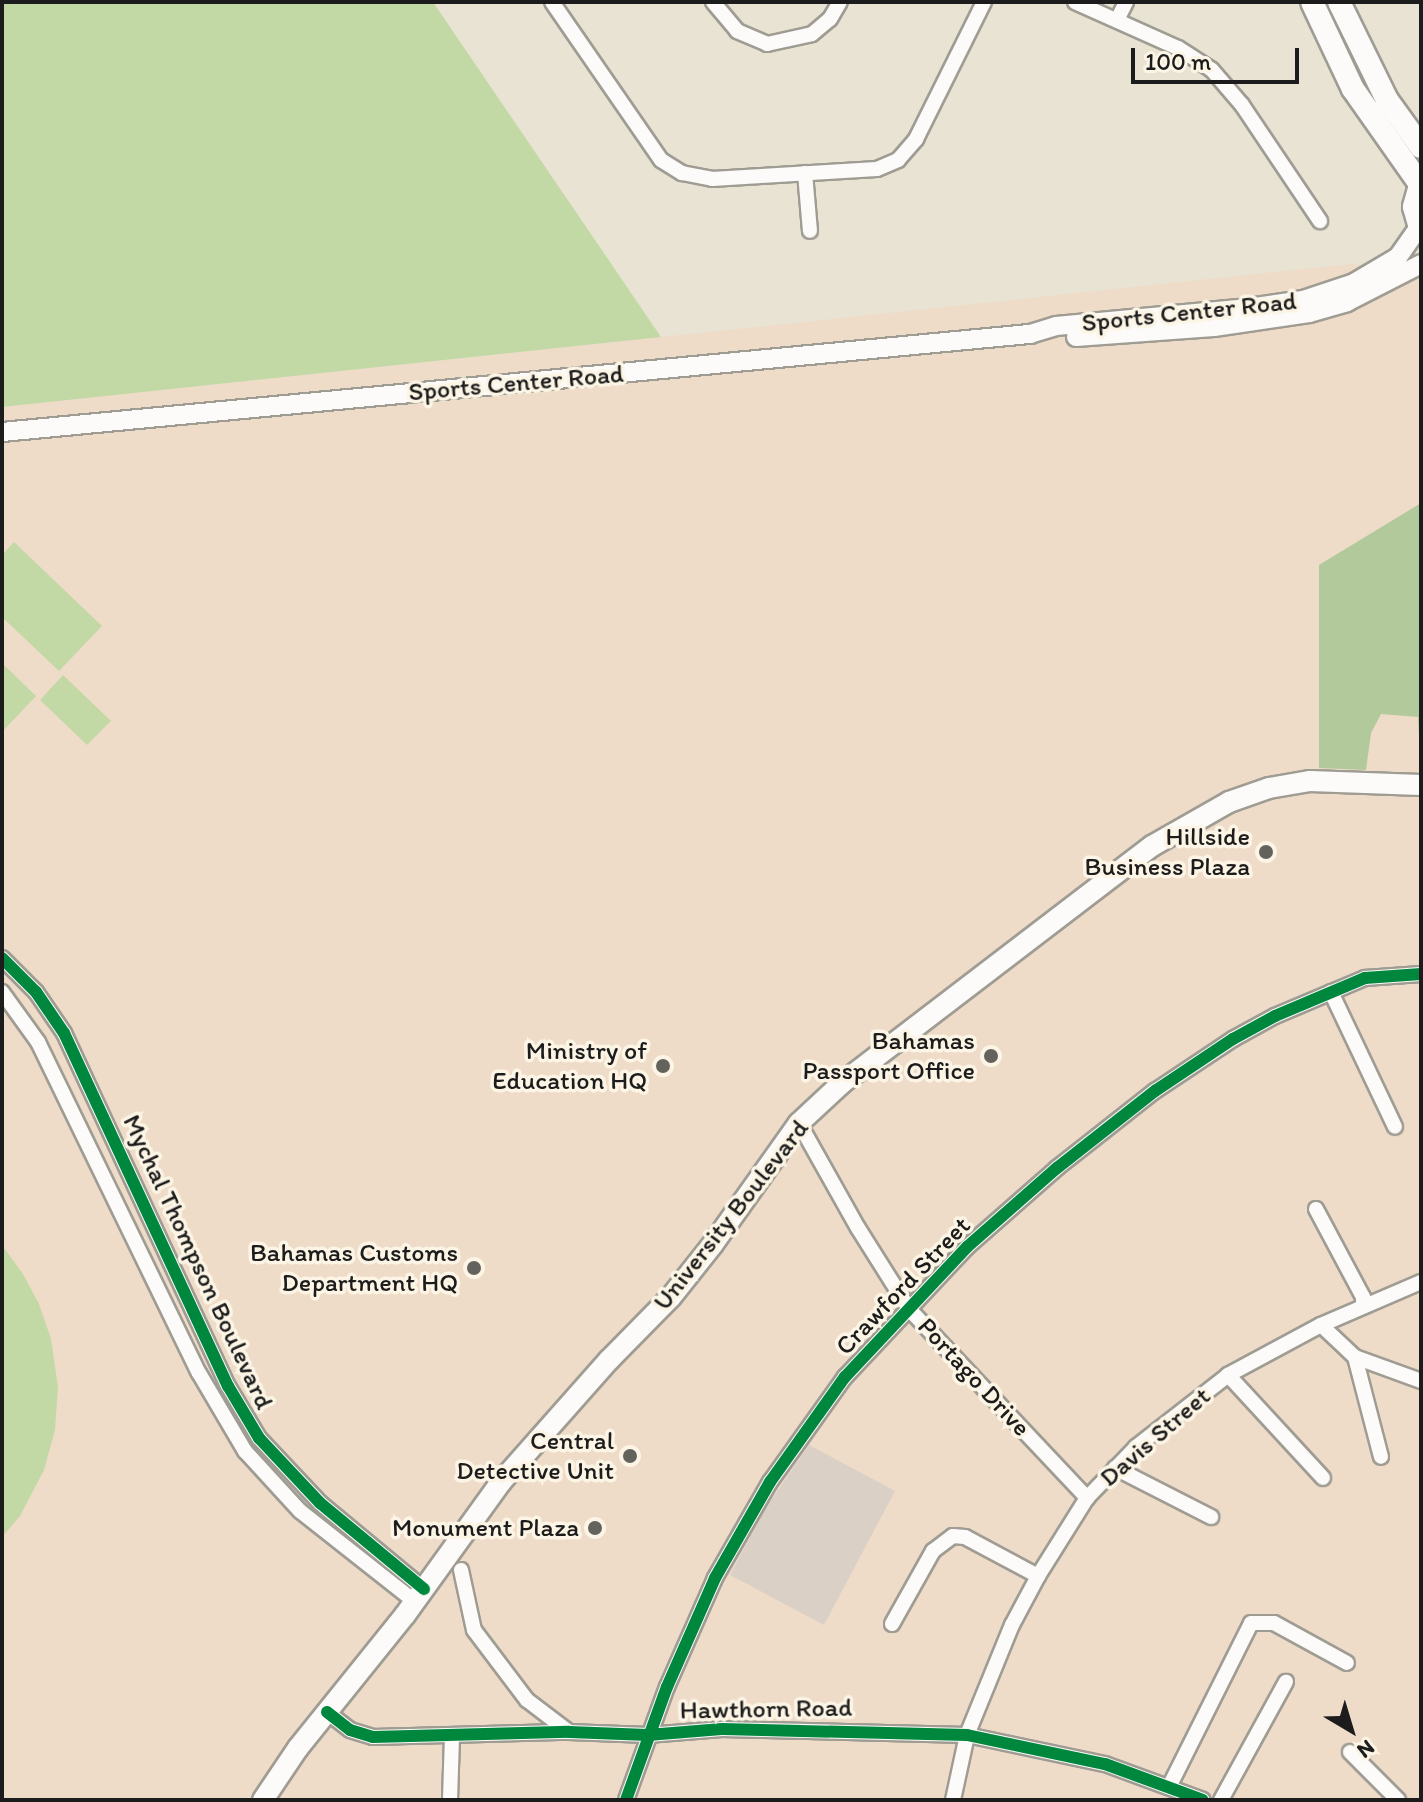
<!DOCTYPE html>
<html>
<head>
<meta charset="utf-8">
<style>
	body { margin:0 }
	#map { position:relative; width:1423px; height:1802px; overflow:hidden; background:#e9e3d4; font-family:Itim,sans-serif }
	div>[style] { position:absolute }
	.built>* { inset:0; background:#eedbc8 }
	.industrial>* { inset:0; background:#dbd0c6 }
	.green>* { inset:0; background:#c3d9a5 }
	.forest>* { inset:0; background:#b1c99b }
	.roads { filter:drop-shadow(2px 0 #9f9c93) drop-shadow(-2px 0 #9f9c93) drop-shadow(0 2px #9f9c93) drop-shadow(0 -2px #9f9c93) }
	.minor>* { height:14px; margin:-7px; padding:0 7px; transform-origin:7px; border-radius:7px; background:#fcfbf9 }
	.secondary>* { height:18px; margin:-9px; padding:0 9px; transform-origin:9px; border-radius:9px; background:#fcfbf9 }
	.primary>* { height:20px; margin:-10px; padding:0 10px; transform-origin:10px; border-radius:10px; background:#fcfbf9 }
	.trunk>* { height:22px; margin:-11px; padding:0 11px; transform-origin:11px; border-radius:11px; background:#fcfbf9 }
	.cycleway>* { height:12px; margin:-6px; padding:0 6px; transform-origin:6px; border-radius:6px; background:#00873e }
	.dots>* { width:22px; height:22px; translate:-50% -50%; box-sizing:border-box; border:4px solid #fcf5e5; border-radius:50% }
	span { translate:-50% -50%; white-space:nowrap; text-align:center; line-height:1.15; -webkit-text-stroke:7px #fcf5e5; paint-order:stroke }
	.street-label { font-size:26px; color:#1c1c1c }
	.poi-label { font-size:26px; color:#1c1c1c }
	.right { translate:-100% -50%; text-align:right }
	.frame { position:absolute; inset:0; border:4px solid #1c1c1c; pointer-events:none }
	.north { position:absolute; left:1311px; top:1690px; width:80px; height:80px; -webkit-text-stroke:6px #fcf5e5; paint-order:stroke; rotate:142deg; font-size:22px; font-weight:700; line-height:32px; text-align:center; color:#1c1c1c }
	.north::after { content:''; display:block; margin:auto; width:28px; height:36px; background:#1c1c1c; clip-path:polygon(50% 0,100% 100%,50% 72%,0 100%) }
	.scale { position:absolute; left:1131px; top:48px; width:168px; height:36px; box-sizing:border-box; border:4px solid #1c1c1c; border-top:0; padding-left:10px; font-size:24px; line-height:28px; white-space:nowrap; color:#1c1c1c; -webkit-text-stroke:6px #fcf5e5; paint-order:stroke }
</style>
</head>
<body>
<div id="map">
	<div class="built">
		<div style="clip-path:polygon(1351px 264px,1421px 270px,1421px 1800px,2px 1800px,2px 407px)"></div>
	</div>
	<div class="industrial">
		<div style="clip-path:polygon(809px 1445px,895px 1491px,824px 1625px,730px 1575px,765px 1509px)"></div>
	</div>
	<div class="green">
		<div style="clip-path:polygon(2px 2px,433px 2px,661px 337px,2px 407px)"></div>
		<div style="clip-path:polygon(14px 542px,102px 626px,59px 671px,2px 617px,2px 555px)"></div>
		<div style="clip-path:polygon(2px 663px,36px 696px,2px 732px)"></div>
		<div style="clip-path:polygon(63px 675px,111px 721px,87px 745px,40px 700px)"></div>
		<div style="clip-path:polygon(2px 1245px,23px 1274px,39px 1304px,51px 1339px,58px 1387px,55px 1430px,44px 1470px,20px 1516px,2px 1537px)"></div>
	</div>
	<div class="forest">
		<div style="clip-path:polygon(1421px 503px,1421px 773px,1418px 717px,1381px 714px,1371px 733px,1366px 770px,1319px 768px,1319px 565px)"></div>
	</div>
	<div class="roads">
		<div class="minor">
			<div style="left:552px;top:2px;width:192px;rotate:55.4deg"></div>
			<div style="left:661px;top:160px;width:25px;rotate:32deg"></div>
			<div style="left:682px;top:173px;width:31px;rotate:11deg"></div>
			<div style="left:712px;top:179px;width:165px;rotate:-3.5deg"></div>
			<div style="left:877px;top:169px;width:23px;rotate:-23deg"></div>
			<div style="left:898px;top:160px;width:28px;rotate:-49deg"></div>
			<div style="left:916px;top:139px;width:153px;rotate:-63.6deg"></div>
			<div style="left:713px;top:2px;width:38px;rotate:50deg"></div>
			<div style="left:737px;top:31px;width:33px;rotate:23deg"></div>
			<div style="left:767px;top:44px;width:46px;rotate:-12.5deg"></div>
			<div style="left:812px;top:34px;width:23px;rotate:-40deg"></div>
			<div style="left:830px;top:19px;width:20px;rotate:-60deg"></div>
			<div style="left:1075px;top:2px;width:113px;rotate:24.1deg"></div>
			<div style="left:1178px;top:48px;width:40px;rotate:32.9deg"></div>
			<div style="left:1212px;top:70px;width:46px;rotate:49.4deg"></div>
			<div style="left:1242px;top:105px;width:140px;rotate:56.1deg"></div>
			<div style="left:1117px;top:20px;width:20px;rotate:-63deg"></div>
			<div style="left:805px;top:173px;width:58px;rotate:85.1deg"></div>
			<div style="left:2px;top:958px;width:48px;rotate:45deg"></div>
			<div style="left:36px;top:992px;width:50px;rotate:55.7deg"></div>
			<div style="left:64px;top:1033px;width:389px;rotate:65.1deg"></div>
			<div style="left:228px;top:1386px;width:61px;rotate:59.2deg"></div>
			<div style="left:259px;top:1438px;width:89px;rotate:46.8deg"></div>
			<div style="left:320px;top:1503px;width:135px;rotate:39.6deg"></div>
			<div style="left:2px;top:992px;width:62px;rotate:54.2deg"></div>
			<div style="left:38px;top:1042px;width:368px;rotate:64.1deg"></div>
			<div style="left:199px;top:1373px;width:91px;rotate:59.5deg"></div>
			<div style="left:245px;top:1451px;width:81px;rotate:47.5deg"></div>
			<div style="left:300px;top:1511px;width:145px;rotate:38.3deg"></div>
			<div style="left:1331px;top:992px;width:149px;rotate:64.6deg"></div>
			<div style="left:799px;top:1123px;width:120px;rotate:60.7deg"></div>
			<div style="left:858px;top:1228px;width:96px;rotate:57.8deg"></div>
			<div style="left:909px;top:1309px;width:260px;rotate:46.7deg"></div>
			<div style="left:1316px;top:1209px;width:100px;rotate:61.9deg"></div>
			<div style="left:1363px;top:1297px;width:8px;rotate:90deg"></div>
			<div style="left:1321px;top:1325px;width:47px;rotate:43.3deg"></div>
			<div style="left:1355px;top:1357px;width:70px;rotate:20deg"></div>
			<div style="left:1355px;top:1357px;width:103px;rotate:75.4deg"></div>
			<div style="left:1228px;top:1375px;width:140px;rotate:47.3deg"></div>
			<div style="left:1115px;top:1468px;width:108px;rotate:27deg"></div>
			<div style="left:461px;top:1570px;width:61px;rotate:77.8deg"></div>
			<div style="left:474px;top:1630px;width:88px;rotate:52.9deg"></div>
			<div style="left:527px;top:1700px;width:53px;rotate:37.3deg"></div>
			<div style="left:892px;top:1624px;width:84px;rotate:-60.7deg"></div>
			<div style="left:933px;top:1551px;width:25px;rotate:-37deg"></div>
			<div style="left:953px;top:1536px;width:12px;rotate:5deg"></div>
			<div style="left:965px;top:1537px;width:83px;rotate:28.1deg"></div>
			<div style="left:327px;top:1712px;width:29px;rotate:38deg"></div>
			<div style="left:350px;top:1730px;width:24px;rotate:17deg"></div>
			<div style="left:373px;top:1737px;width:196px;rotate:-1.5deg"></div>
			<div style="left:569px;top:1732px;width:79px;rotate:2.2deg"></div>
			<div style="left:648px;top:1735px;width:74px;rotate:-4.6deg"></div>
			<div style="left:722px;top:1729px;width:245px;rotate:1.4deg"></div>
			<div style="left:967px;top:1735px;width:141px;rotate:11.9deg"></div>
			<div style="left:1105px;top:1764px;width:104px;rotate:20.2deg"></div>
			<div style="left:1350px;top:1752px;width:68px;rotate:45deg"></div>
			<div style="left:1169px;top:1787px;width:183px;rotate:-63.4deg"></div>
			<div style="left:1251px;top:1623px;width:23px"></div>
			<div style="left:1274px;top:1623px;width:83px;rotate:28.7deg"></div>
			<div style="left:450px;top:1800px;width:64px;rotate:-88.2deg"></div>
			<div style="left:626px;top:1800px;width:120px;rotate:-70.1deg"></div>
			<div style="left:667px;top:1687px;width:119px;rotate:-66.2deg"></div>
			<div style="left:715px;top:1578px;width:111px;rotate:-60.2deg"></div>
			<div style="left:770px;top:1482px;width:129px;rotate:-54.5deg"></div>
			<div style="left:845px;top:1377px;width:178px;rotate:-46.8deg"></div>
			<div style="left:967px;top:1247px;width:120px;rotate:-41.3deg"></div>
			<div style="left:1057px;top:1168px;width:125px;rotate:-38.2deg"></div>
			<div style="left:1155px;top:1091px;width:94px;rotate:-33.7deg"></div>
			<div style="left:1233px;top:1039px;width:48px;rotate:-28.7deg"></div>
			<div style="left:1275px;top:1016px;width:98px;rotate:-22.9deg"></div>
			<div style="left:1365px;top:978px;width:56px;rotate:-4.1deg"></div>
			<div style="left:953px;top:1800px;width:66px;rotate:-77.8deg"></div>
			<div style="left:967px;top:1735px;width:119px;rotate:-67.8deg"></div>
			<div style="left:1012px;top:1625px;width:55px;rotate:-62deg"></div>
			<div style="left:1038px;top:1576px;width:92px;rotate:-57.9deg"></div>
			<div style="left:1087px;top:1498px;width:71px;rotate:-46.1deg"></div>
			<div style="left:1136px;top:1447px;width:117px;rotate:-38deg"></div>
			<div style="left:1228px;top:1375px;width:106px;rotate:-28.3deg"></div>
			<div style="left:1321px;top:1325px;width:109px;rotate:-23.3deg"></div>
			<div style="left:1221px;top:1800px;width:135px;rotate:-61.2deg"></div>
		</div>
		<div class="secondary">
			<div style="left:1076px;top:337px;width:138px;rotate:-4.1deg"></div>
			<div style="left:1214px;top:327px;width:96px;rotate:-8.4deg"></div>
			<div style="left:1309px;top:313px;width:40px;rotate:-16deg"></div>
			<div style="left:1347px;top:302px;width:83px;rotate:-27.2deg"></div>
			<div style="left:2px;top:432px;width:1033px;rotate:-5.45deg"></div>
			<div style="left:1030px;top:334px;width:27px;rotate:-17deg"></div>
			<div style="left:1056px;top:326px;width:194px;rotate:-5.3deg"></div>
			<div style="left:1249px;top:308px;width:55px;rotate:-8.4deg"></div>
			<div style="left:1303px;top:300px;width:54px;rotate:-18.4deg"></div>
			<div style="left:1354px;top:283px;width:51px;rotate:-30.6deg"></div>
			<div style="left:1398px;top:257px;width:37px;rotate:-55deg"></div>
		</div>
		<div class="primary">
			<div style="left:263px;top:1800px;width:63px;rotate:-56.1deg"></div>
			<div style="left:298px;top:1748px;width:171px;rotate:-51.2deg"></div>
			<div style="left:405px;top:1615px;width:164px;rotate:-54.2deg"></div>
			<div style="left:501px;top:1482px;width:163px;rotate:-48.5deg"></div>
			<div style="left:609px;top:1360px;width:88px;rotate:-45.5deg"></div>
			<div style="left:671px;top:1297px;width:68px;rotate:-51.6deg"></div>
			<div style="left:713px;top:1244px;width:148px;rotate:-54.6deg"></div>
			<div style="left:799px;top:1123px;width:59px;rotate:-42.9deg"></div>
			<div style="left:842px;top:1083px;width:390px;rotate:-37.4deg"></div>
			<div style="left:1152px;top:846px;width:89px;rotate:-29.7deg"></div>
			<div style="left:1229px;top:802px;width:42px;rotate:-19.3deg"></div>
			<div style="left:1269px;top:788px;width:42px;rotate:-9.7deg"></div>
			<div style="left:1310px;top:781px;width:111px;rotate:2.1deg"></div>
		</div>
		<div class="trunk">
			<div style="left:1312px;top:2px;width:96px;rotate:64.8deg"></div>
			<div style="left:1353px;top:89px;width:116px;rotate:54.8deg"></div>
			<div style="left:1339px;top:2px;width:109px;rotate:63.9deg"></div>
			<div style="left:1387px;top:100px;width:58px;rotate:54.1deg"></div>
			<div style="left:1421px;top:182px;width:26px;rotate:106deg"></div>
			<div style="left:1414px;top:207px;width:25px;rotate:74deg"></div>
		</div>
	</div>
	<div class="cycleway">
		<div style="left:2px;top:958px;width:48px;rotate:45deg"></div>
		<div style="left:36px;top:992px;width:50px;rotate:55.7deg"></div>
		<div style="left:64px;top:1033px;width:389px;rotate:65.1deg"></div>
		<div style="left:228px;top:1386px;width:61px;rotate:59.2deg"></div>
		<div style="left:259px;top:1438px;width:89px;rotate:46.8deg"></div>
		<div style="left:320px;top:1503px;width:135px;rotate:39.6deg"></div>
		<div style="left:327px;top:1712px;width:29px;rotate:38deg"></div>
		<div style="left:350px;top:1730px;width:24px;rotate:17deg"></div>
		<div style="left:373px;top:1737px;width:196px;rotate:-1.5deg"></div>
		<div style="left:569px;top:1732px;width:79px;rotate:2.2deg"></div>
		<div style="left:648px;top:1735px;width:74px;rotate:-4.6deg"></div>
		<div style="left:722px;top:1729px;width:245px;rotate:1.4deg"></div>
		<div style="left:967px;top:1735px;width:141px;rotate:11.9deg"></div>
		<div style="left:1105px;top:1764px;width:104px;rotate:20.2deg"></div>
		<div style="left:626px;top:1800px;width:120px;rotate:-70.1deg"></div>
		<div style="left:667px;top:1687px;width:119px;rotate:-66.2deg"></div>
		<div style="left:715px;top:1578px;width:111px;rotate:-60.2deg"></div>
		<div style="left:770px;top:1482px;width:129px;rotate:-54.5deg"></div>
		<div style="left:845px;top:1377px;width:178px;rotate:-46.8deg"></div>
		<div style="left:967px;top:1247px;width:120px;rotate:-41.3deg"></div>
		<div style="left:1057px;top:1168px;width:125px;rotate:-38.2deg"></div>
		<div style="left:1155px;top:1091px;width:94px;rotate:-33.7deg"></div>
		<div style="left:1233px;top:1039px;width:48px;rotate:-28.7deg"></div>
		<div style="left:1275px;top:1016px;width:98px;rotate:-22.9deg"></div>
		<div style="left:1365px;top:978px;width:56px;rotate:-4.1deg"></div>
	</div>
	<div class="dots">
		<div style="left:1266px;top:852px;background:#64625c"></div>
		<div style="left:991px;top:1056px;background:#64625c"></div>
		<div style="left:663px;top:1066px;background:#64625c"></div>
		<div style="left:474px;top:1268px;background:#64625c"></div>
		<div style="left:630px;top:1456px;background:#64625c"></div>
		<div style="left:595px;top:1528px;background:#64625c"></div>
	</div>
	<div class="street-label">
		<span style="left:1189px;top:312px;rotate:-6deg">Sports Center Road</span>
		<span style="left:516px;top:383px;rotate:-5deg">Sports Center Road</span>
		<span style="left:731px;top:1215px;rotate:-52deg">University Boulevard</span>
		<span style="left:198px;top:1262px;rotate:65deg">Mychal Thompson Boulevard</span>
		<span style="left:903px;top:1286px;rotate:-46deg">Crawford Street</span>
		<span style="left:974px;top:1377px;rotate:47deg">Portago Drive</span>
		<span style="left:1155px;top:1437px;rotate:-41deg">Davis Street</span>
		<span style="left:766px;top:1709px;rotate:-1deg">Hawthorn Road</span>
	</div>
	<div class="poi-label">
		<span class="right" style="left:1250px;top:852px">Hillside<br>Business Plaza</span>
		<span class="right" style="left:975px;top:1056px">Bahamas<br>Passport Office</span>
		<span class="right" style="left:647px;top:1066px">Ministry of<br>Education HQ</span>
		<span class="right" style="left:458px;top:1268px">Bahamas Customs<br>Department HQ</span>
		<span class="right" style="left:614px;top:1456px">Central<br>Detective Unit</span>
		<span class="right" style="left:579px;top:1528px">Monument Plaza</span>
	</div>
	<div class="frame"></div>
	<div class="north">N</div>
	<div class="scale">100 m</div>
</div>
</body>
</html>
